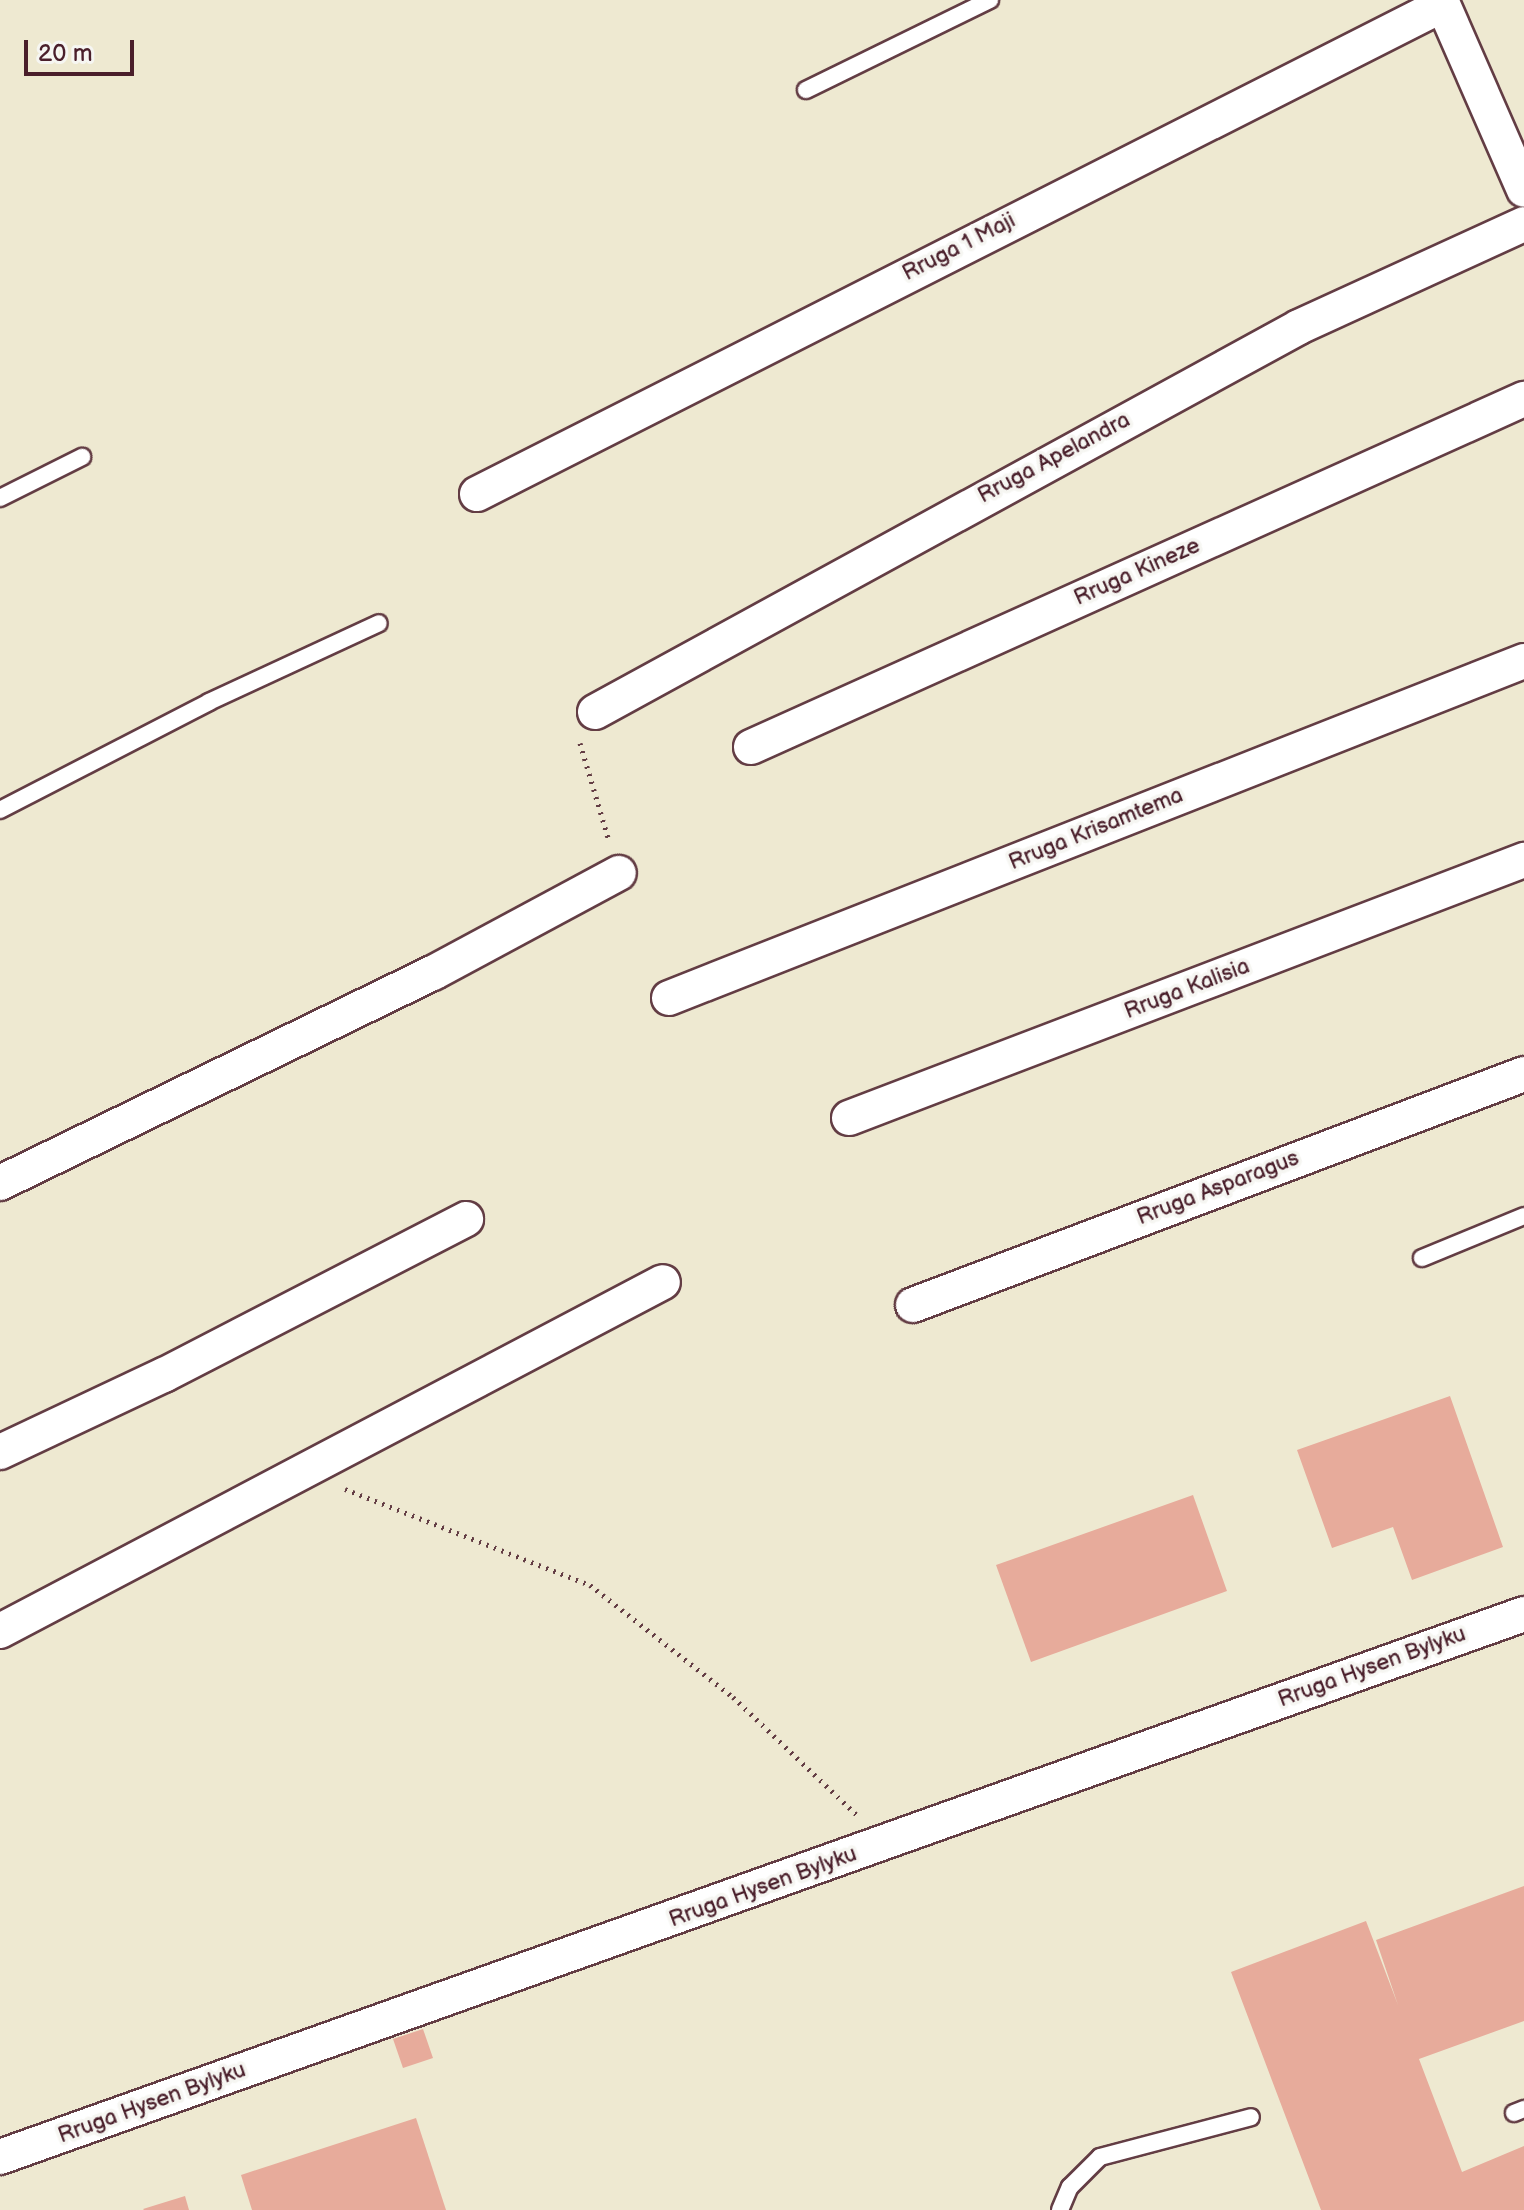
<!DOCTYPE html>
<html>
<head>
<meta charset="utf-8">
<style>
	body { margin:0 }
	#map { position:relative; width:1524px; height:2210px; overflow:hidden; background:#eee9d1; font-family:"Balsamiq Sans",sans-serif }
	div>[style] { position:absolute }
	.building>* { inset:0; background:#e7ab9b }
	.path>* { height:5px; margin-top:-2.5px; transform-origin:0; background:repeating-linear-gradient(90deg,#633d44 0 2px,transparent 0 8px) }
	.roads { filter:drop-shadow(2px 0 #633d44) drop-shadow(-2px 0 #633d44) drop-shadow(0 2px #633d44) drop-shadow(0 -2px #633d44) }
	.lane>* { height:16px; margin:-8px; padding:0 8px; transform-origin:8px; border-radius:8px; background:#fff }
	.street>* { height:34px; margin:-17px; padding:0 17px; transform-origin:17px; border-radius:17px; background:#fff }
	span { translate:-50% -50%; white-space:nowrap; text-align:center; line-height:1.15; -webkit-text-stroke:7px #f6f6f2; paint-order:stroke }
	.street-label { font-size:22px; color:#4a1f2b }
	.scale { position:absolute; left:24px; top:40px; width:110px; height:36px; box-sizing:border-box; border:4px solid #4a1f2b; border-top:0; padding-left:10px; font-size:24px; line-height:28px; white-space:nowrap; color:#4a1f2b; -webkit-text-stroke:6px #f6f6f2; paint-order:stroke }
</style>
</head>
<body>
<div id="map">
	<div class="building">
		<div style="clip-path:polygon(1450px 1396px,1503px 1547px,1412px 1580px,1393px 1527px,1332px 1548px,1297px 1450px)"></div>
		<div style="clip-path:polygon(1193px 1495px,1227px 1591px,1031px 1662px,996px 1565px)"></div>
		<div style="clip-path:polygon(1524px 1886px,1524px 2021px,1419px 2059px,1462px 2172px,1524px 2146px,1524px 2210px,1321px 2210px,1231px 1972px,1366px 1921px,1398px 2005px,1376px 1940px)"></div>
		<div style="clip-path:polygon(423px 2029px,433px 2058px,403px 2068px,393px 2039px)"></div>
		<div style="clip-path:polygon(416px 2118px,446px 2210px,252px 2210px,241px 2175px)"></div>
		<div style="clip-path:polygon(185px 2196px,189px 2210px,144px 2210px,143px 2209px)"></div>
	</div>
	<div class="path">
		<div style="left:580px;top:743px;width:102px;rotate:73.5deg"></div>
		<div style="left:345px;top:1489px;width:263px;rotate:21.4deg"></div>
		<div style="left:590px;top:1585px;width:182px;rotate:38.1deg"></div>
		<div style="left:733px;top:1697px;width:173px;rotate:43.6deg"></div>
	</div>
	<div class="roads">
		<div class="lane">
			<div style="left:806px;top:90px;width:205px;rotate:-26.1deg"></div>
			<div style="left:0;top:498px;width:92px;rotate:-26.6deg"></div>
			<div style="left:0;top:810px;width:235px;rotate:-27.3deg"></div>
			<div style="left:209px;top:702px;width:187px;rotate:-24.9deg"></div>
			<div style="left:1422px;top:1258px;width:110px;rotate:-22.4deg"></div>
			<div style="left:1514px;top:2113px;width:11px;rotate:-22deg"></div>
			<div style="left:1060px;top:2210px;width:25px;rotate:-67deg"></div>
			<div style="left:1070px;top:2187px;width:42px;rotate:-45deg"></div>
			<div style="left:1100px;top:2157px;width:156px;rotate:-14.8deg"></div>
		</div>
		<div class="street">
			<div style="left:1441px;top:0;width:207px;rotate:66.4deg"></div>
			<div style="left:477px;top:494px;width:1082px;rotate:-26.87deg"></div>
			<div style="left:595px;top:712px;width:802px;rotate:-28.67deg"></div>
			<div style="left:1299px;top:327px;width:247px;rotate:-24.6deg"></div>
			<div style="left:751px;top:747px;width:848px;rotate:-24.24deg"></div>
			<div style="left:669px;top:998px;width:919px;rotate:-21.51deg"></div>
			<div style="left:849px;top:1118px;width:723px;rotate:-20.92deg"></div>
			<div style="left:0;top:1183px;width:481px;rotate:-25.9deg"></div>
			<div style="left:433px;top:973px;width:211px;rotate:-28.3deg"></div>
			<div style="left:913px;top:1305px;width:653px;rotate:-20.71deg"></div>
			<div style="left:0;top:1452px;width:181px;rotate:-25.2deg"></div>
			<div style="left:164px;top:1375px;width:340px;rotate:-27.3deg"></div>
			<div style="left:0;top:1631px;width:749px;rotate:-27.76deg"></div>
			<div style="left:0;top:2157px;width:1618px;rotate:-19.61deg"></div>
		</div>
	</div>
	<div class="street-label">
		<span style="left:959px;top:247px;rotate:-27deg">Rruga 1 Maji</span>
		<span style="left:1054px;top:458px;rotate:-28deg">Rruga Apelandra</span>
		<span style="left:1137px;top:572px;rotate:-24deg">Rruga Kineze</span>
		<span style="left:1096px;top:829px;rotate:-22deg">Rruga Krisamtema</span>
		<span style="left:1187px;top:989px;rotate:-21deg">Rruga Kalisia</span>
		<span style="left:1218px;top:1188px;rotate:-21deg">Rruga Asparagus</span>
		<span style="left:1372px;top:1667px;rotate:-20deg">Rruga Hysen Bylyku</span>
		<span style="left:763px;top:1887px;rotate:-20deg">Rruga Hysen Bylyku</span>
		<span style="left:152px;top:2103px;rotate:-20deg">Rruga Hysen Bylyku</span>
	</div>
	<div class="scale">20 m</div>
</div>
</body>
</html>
